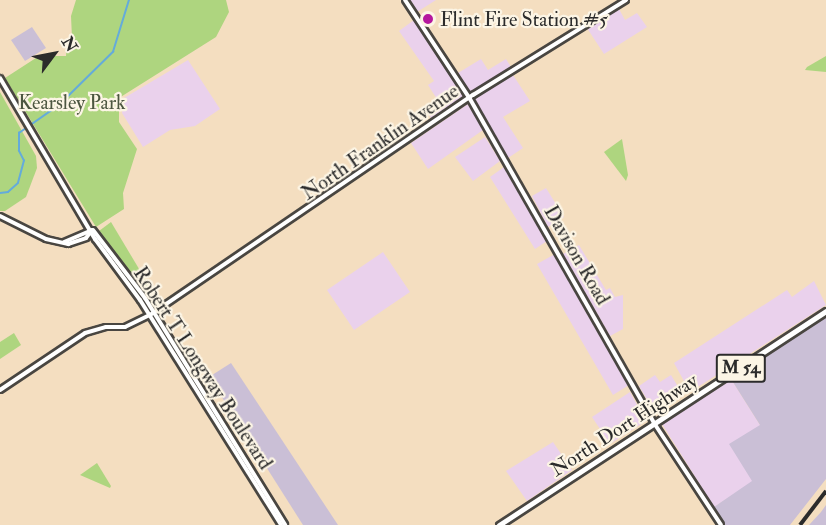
<!DOCTYPE html>
<html>
<head>
<meta charset="utf-8">
<style>
	body { margin:0 }
	#map { position:relative; width:826px; height:525px; overflow:hidden; background:#f4dec0; font-family:"IM FELL Double Pica",serif }
	div>[style] { position:absolute }
	.built>* { inset:0; background:#ead1ec }
	.industrial>* { inset:0; background:#cabfd6 }
	.green>* { inset:0; background:#aed57f }
	.stream>* { height:1.5px; margin:-0.75px; padding:0 0.75px; transform-origin:0.75px; border-radius:0.75px; background:#64abdb }
	.roads { filter:drop-shadow(2px 0 #494641) drop-shadow(-2px 0 #494641) drop-shadow(0 2px #494641) drop-shadow(0 -2px #494641) }
	.tertiary>* { height:4px; margin:-2px; padding:0 2px; transform-origin:2px; border-radius:2px; background:#fff }
	.secondary>* { height:4px; margin:-2px; padding:0 2px; transform-origin:2px; border-radius:2px; background:#fff }
	.primary>* { height:5px; margin:-2.5px; padding:0 2.5px; transform-origin:2.5px; border-radius:2.5px; background:#fff }
	.rail>* { height:4px; margin-top:-2px; transform-origin:0; background:repeating-linear-gradient(90deg,#fcf5e5 0 4.5px,#2b2b2b 0 9px); box-sizing:border-box; border-block:2px solid #2b2b2b }
	.dots>* { width:16px; height:16px; translate:-50% -50%; box-sizing:border-box; border:3px solid #fcf5e5; border-radius:50% }
	span { translate:-50% -50%; white-space:nowrap; text-align:center; line-height:1.15; -webkit-text-stroke:4.5px #fcf5e5; paint-order:stroke }
	.shield-label span { padding:2px 4px; background:#fcf5e5; border:2px solid; border-radius:4px; -webkit-text-stroke-width:0 }
	.shield-label { font-size:18px; color:#2b2b2b; font-weight:700 }
	.poi-label { font-size:20px; color:#2b2b2b }
	.left { translate:0 -50%; text-align:left }
	.park-label { font-size:20px; color:#4c5640 }
	.street-label { font-size:20px; color:#2b2b2b }
	.north { position:absolute; left:24px; top:24px; width:60px; height:60px; -webkit-text-stroke:4px #fcf5e5; paint-order:stroke; rotate:58deg; font-size:16px; font-weight:700; line-height:24px; text-align:center; color:#2b2b2b }
	.north::after { content:''; display:block; margin:auto; width:21px; height:27px; background:#2b2b2b; clip-path:polygon(50% 0,100% 100%,50% 72%,0 100%) }
</style>
</head>
<body>
<div id="map">
	<div class="built">
		<div style="clip-path:polygon(409px 0,436px 0,417px 12px)"></div>
		<div style="clip-path:polygon(619px 9px,625px 20px,637px 13px,647px 27px,604px 54px,587px 28px)"></div>
		<div style="clip-path:polygon(414px 20px,465px 97px,433px 121px,424px 108px,437px 99px,428px 85px,434px 81px,399px 31px)"></div>
		<div style="clip-path:polygon(481px 59px,488px 70px,506px 59px,511px 67px,470px 92px,458px 73px)"></div>
		<div style="clip-path:polygon(188px 60px,220px 109px,195px 126px,170px 130px,143px 147px,122px 113px,124px 98px)"></div>
		<div style="clip-path:polygon(513px 75px,530px 101px,503px 117px,523px 148px,508px 158px,474px 98px)"></div>
		<div style="clip-path:polygon(468px 104px,483px 130px,428px 169px,411px 143px)"></div>
		<div style="clip-path:polygon(485px 137px,500px 161px,473px 181px,455px 157px)"></div>
		<div style="clip-path:polygon(504px 167px,547px 241px,535px 249px,490px 177px)"></div>
		<div style="clip-path:polygon(546px 188px,564px 217px,548px 227px,532px 196px)"></div>
		<div style="clip-path:polygon(579px 245px,606px 290px,610px 288px,615px 297px,623px 295px,623px 329px,610px 336px,563px 254px)"></div>
		<div style="clip-path:polygon(383px 252px,410px 292px,354px 330px,327px 290px)"></div>
		<div style="clip-path:polygon(555px 254px,629px 385px,613px 395px,537px 264px)"></div>
		<div style="clip-path:polygon(814px 281px,826px 305px,690px 392px,674px 363px,787px 290px,792px 297px)"></div>
		<div style="clip-path:polygon(655px 375px,660px 382px,671px 375px,683px 395px,655px 413px,639px 386px)"></div>
		<div style="clip-path:polygon(731px 379px,760px 425px,753px 482px,714px 507px,662px 424px)"></div>
		<div style="clip-path:polygon(630px 392px,646px 421px,610px 444px,592px 417px)"></div>
		<div style="clip-path:polygon(553px 442px,572px 470px,527px 501px,506px 471px)"></div>
	</div>
	<div class="industrial">
		<div style="clip-path:polygon(32px 27px,46px 48px,25px 61px,11px 40px)"></div>
		<div style="clip-path:polygon(826px 316px,826px 479px,790px 525px,725px 525px,714px 507px,752px 481px,729px 444px,760px 425px,731px 379px)"></div>
		<div style="clip-path:polygon(231px 363px,276px 431px,338px 525px,303px 525px,209px 377px)"></div>
		<div style="clip-path:polygon(826px 505px,826px 525px,809px 525px,821px 512px)"></div>
	</div>
	<div class="green">
		<div style="clip-path:polygon(76px 0,226px 0,229px 12px,216px 37px,119px 98px,119px 122px,137px 149px,123px 193px,124px 209px,96px 227px,5px 78px,39px 56px,66px 56px,67px 44px,72px 38px,71px 16px)"></div>
		<div style="clip-path:polygon(826px 56px,826px 72px,805px 70px,807px 67px)"></div>
		<div style="clip-path:polygon(0 92px,36px 156px,37px 168px,26px 197px,5px 211px,0 211px)"></div>
		<div style="clip-path:polygon(622px 139px,628px 175px,626px 181px,604px 152px)"></div>
		<div style="clip-path:polygon(111px 222px,160px 304px,155px 307px,99px 231px)"></div>
		<div style="clip-path:polygon(14px 333px,21px 345px,0 359px,0 342px)"></div>
		<div style="clip-path:polygon(97px 463px,111px 486px,110px 488px,80px 475px)"></div>
	</div>
	<div class="stream">
		<div style="left:0;top:193px;width:8px;rotate:-7deg"></div>
		<div style="left:8px;top:192px;width:13px;rotate:-42deg"></div>
		<div style="left:18px;top:183px;width:23px;rotate:-75deg"></div>
		<div style="left:24px;top:161px;width:11px;rotate:-117deg"></div>
		<div style="left:19px;top:151px;width:18px;rotate:-90deg"></div>
		<div style="left:19px;top:133px;width:49px;rotate:-35deg"></div>
		<div style="left:59px;top:105px;width:76px;rotate:-44.5deg"></div>
		<div style="left:113px;top:52px;width:54px;rotate:-72.9deg"></div>
	</div>
	<div class="roads">
		<div class="tertiary">
			<div style="left:0;top:78px;width:187px;rotate:59.5deg"></div>
			<div style="left:95px;top:239px;width:76px;rotate:53.6deg"></div>
			<div style="left:140px;top:300px;width:266px;rotate:57.9deg"></div>
			<div style="left:0;top:216px;width:51px;rotate:26.6deg"></div>
			<div style="left:46px;top:239px;width:23px;rotate:13deg"></div>
			<div style="left:68px;top:244px;width:19px;rotate:-18deg"></div>
			<div style="left:86px;top:238px;width:10px;rotate:-53deg"></div>
			<div style="left:93px;top:230px;width:86px;rotate:52.6deg"></div>
			<div style="left:145px;top:298px;width:267px;rotate:58.3deg"></div>
			<div style="left:64px;top:242px;width:30px;rotate:-23deg"></div>
			<div style="left:0;top:390px;width:102px;rotate:-33.8deg"></div>
			<div style="left:85px;top:333px;width:22px;rotate:-16deg"></div>
			<div style="left:106px;top:327px;width:19px"></div>
			<div style="left:125px;top:327px;width:28px;rotate:-26deg"></div>
			<div style="left:150px;top:315px;width:391px;rotate:-34.3deg"></div>
			<div style="left:473px;top:95px;width:180px;rotate:-31.8deg"></div>
		</div>
		<div class="secondary">
			<div style="left:405px;top:0;width:118px;rotate:56.7deg"></div>
			<div style="left:470px;top:99px;width:373px;rotate:60.4deg"></div>
			<div style="left:654px;top:423px;width:122px;rotate:56.7deg"></div>
		</div>
		<div class="primary">
			<div style="left:499px;top:525px;width:391px;rotate:-33.2deg"></div>
		</div>
	</div>
	<div class="rail">
		<div style="left:800px;top:525px;width:43px;rotate:-52.6deg"></div>
	</div>
	<div class="dots">
		<div style="left:428px;top:19px;background:#b5179e"></div>
	</div>
	<div class="shield-label">
		<span style="left:741px;top:368px">M 54</span>
	</div>
	<div class="poi-label">
		<span class="left" style="left:440px;top:19px">Flint Fire Station #5</span>
	</div>
	<div class="park-label">
		<span style="left:72px;top:102px">Kearsley Park</span>
	</div>
	<div class="street-label">
		<span style="left:380px;top:142px;rotate:-35deg">North Franklin Avenue</span>
		<span style="left:577px;top:255px;rotate:60deg">Davison Road</span>
		<span style="left:203px;top:368px;rotate:57deg">Robert T Longway Boulevard</span>
		<span style="left:624px;top:425px;rotate:-33deg">North Dort Highway</span>
	</div>
	<div class="north">N</div>
</div>
</body>
</html>
